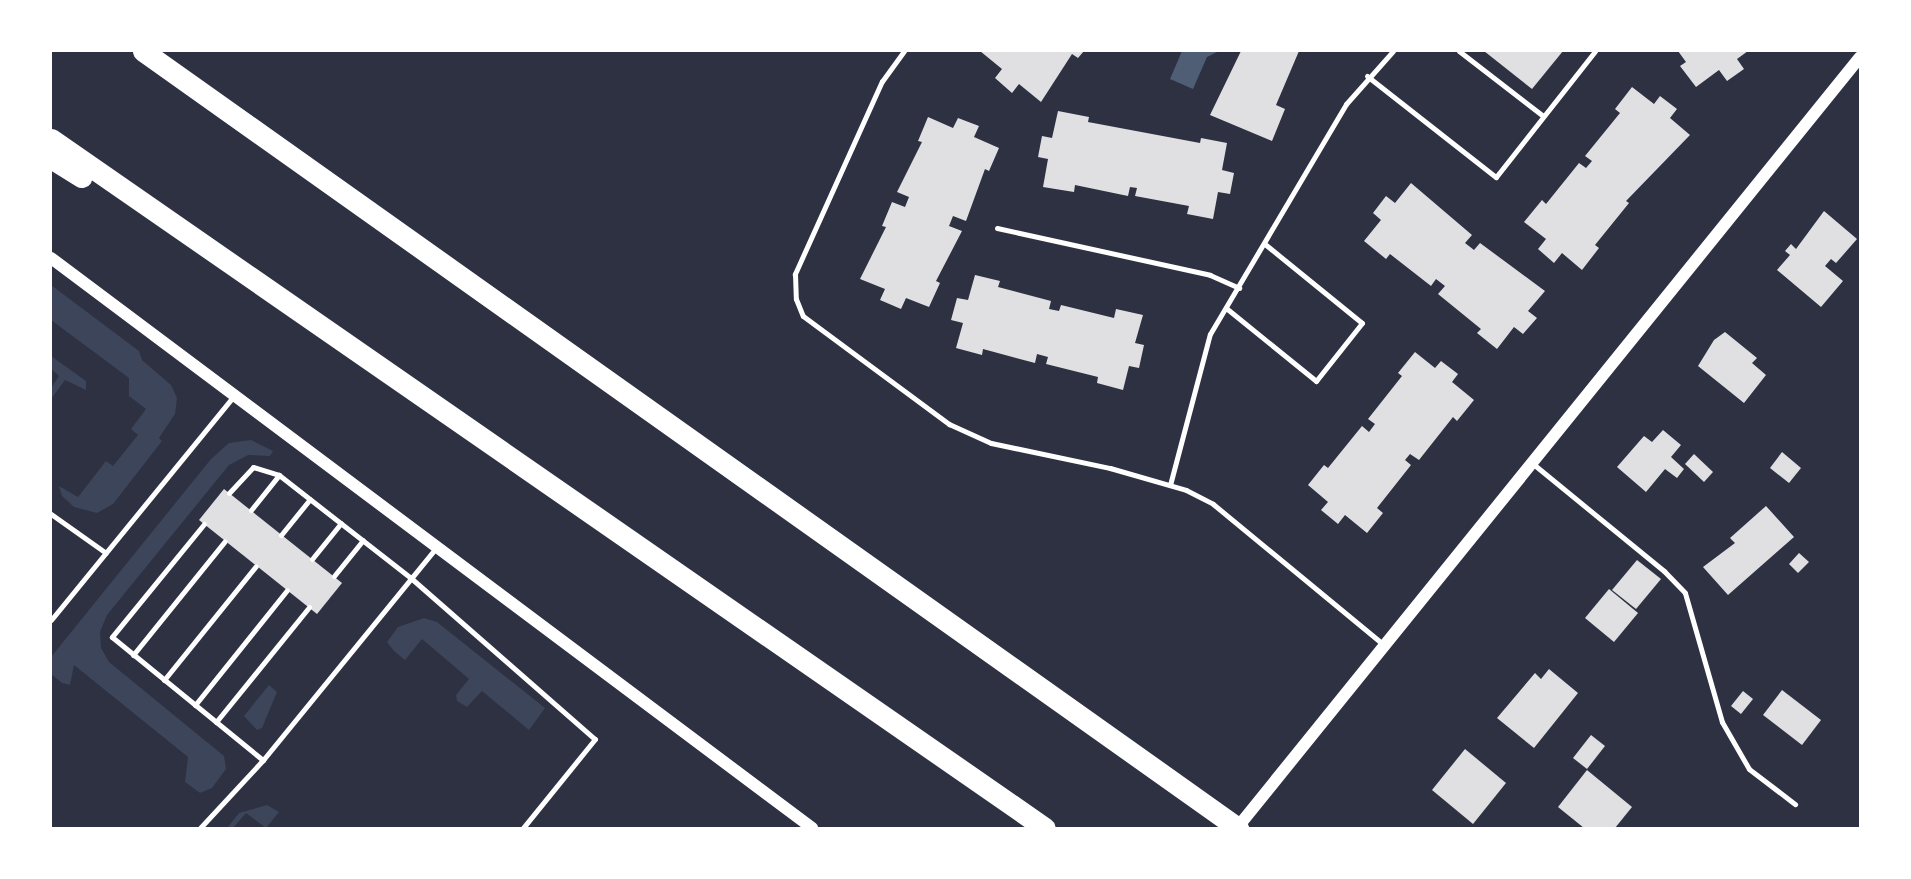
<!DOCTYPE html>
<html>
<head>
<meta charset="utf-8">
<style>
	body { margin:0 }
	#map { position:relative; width:1911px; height:879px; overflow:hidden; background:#2d3142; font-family:"Roboto Condensed",sans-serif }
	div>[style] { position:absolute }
	.green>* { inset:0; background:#3c4559 }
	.water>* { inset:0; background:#4f5d75 }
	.building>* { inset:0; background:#e0e0e3 }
	.service>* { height:5px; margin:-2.5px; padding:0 2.5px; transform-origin:2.5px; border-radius:2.5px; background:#fff }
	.tertiary>* { height:12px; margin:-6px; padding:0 6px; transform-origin:6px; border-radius:6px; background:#fff }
	.motorway>* { height:21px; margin:-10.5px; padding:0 10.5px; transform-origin:10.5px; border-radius:10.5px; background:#fff }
	span { translate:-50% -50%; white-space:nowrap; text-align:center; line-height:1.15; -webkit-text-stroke:6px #fff; paint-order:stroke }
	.frame { position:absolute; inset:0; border:52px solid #fff; pointer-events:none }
</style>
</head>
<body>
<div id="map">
	<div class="green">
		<div style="clip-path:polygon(51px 285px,139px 351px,142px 360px,171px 385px,177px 398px,175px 414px,159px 438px,162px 441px,113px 504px,97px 513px,74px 507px,62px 496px,59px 486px,78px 497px,106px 461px,113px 466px,138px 435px,131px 429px,146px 409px,129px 396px,129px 378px,51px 320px)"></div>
		<div style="clip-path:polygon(51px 356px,86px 381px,86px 390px,65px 380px,51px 399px,51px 388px,59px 376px,51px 369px)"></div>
		<div style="clip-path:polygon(251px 440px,273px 451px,270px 456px,248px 455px,229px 465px,107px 615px,100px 632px,101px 648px,109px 662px,224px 756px,226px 769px,212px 788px,200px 793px,185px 782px,188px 757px,74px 665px,70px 685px,62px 683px,51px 674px,51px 657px,211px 459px,229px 443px)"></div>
		<div style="clip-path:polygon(424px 618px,437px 622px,545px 708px,529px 730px,482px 691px,467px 707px,457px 701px,456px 695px,469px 679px,422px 639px,405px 660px,394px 651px,387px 642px,398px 627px)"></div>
		<div style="clip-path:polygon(269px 685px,277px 692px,262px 728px,257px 730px,244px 716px)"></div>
		<div style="clip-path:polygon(267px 805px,279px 812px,266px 828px,246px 813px,233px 828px,227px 828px,239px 813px)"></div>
	</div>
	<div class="water">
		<div style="clip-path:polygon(1182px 51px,1219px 51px,1207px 57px,1193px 89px,1170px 79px)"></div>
	</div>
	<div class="building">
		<div style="clip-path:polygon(980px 51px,1084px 51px,1078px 58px,1072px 54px,1041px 102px,1019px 84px,1012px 93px,995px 78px,1002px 69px)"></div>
		<div style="clip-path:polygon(1241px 51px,1299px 51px,1276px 105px,1285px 109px,1272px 141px,1210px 115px)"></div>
		<div style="clip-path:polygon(1484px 51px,1563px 51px,1532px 89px)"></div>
		<div style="clip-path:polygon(1678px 51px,1748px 51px,1737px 59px,1744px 69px,1727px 81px,1719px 70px,1696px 87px,1680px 66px,1686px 62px)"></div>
		<div style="clip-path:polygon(1632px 87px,1654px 104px,1660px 96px,1677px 109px,1670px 118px,1690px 135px,1626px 201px,1629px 203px,1595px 245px,1599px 248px,1582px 270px,1562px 253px,1554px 263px,1538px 249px,1546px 239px,1524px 222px,1542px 200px,1546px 204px,1579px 163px,1586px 168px,1592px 161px,1585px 156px,1620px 113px,1615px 109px)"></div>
		<div style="clip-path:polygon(1058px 111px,1089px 117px,1088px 122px,1200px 143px,1201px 138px,1227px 143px,1222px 170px,1234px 173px,1230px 194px,1218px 192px,1213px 219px,1187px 214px,1189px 206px,1135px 196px,1137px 188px,1130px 187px,1128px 196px,1075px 185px,1074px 192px,1043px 187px,1048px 159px,1038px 157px,1042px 136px,1052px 138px)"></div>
		<div style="clip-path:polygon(928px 117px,953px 128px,958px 118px,979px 126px,974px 137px,999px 148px,989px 171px,985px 169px,966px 221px,953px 216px,949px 226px,962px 231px,936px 281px,940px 283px,929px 307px,906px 298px,901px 309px,880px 300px,885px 289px,860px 279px,886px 227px,882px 226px,892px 202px,905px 207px,909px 197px,897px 192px,922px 142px,918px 141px)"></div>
		<div style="clip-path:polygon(1411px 183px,1472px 235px,1465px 243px,1474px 250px,1480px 243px,1545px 291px,1528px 311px,1537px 318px,1523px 334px,1514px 327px,1497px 349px,1477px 333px,1481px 329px,1438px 294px,1445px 286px,1436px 279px,1431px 286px,1390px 254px,1386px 259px,1364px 241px,1381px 220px,1373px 213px,1386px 196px,1395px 203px)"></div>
		<div style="clip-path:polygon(1824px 211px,1857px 239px,1836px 263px,1831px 259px,1825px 266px,1843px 281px,1821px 307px,1777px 270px,1790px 255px,1785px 251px,1791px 244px,1796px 249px)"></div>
		<div style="clip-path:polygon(975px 275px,1000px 281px,998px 287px,1051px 301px,1049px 309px,1059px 311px,1061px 305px,1114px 318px,1116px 309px,1143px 315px,1135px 343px,1144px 345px,1139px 368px,1129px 366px,1123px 390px,1097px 383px,1098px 377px,1046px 364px,1048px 357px,1037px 354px,1035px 363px,983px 349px,982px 355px,956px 348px,963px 323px,951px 320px,957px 298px,968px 300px)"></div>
		<div style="clip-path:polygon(1725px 332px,1757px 358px,1752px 363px,1766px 375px,1744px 403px,1698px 366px,1714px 340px)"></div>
		<div style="clip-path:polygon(1415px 352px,1435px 368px,1441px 361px,1458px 374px,1452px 382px,1474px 400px,1457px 421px,1453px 417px,1419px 460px,1410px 454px,1405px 460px,1411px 465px,1377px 508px,1383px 513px,1367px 533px,1345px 515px,1338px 524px,1321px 510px,1328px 502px,1308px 485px,1324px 465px,1328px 468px,1362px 426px,1369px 432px,1375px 424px,1368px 419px,1402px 376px,1398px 373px)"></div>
		<div style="clip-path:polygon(1663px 430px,1681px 445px,1671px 457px,1684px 469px,1677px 478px,1665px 469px,1646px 492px,1617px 467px,1644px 436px,1652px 442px)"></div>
		<div style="clip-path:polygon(1782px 452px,1801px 468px,1789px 483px,1770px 468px)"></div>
		<div style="clip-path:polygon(1694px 454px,1713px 472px,1704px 482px,1685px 464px)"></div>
		<div style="clip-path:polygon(224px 489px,342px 583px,317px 614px,199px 520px)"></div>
		<div style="clip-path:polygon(1766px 506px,1794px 537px,1728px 595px,1703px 567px,1735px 543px,1730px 538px)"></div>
		<div style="clip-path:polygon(1799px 553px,1809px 562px,1798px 573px,1789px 564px)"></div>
		<div style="clip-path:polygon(1637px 560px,1661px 579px,1636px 609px,1612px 590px)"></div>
		<div style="clip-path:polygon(1609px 589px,1638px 613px,1614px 642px,1585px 618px)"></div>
		<div style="clip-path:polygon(1549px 669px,1578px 693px,1534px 748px,1497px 718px,1535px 673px,1541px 679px)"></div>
		<div style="clip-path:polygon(1782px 690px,1821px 720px,1802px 745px,1763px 715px)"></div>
		<div style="clip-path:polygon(1743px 691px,1753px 699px,1741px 714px,1731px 706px)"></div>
		<div style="clip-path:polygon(1591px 735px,1605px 746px,1587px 769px,1573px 758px)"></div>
		<div style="clip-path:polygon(1465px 749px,1506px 783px,1473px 824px,1432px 790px)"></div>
		<div style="clip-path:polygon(1587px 770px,1632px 807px,1615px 828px,1584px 828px,1558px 807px)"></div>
	</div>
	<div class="service">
		<div style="left:904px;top:51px;width:37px;rotate:126deg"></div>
		<div style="left:882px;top:81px;width:212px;rotate:114.3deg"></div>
		<div style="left:795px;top:274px;width:25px;rotate:88deg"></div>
		<div style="left:796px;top:299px;width:18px;rotate:68deg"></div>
		<div style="left:803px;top:316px;width:182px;rotate:36.5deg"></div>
		<div style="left:949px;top:424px;width:46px;rotate:24.3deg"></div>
		<div style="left:991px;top:443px;width:122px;rotate:11.9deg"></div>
		<div style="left:1110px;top:468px;width:79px;rotate:16.1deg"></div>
		<div style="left:1186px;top:490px;width:30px;rotate:27deg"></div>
		<div style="left:1213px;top:504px;width:222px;rotate:39.5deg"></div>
		<div style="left:1459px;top:51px;width:106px;rotate:37.7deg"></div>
		<div style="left:1367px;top:76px;width:164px;rotate:38.1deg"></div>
		<div style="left:1496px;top:177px;width:160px;rotate:-51.8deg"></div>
		<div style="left:997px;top:228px;width:218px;rotate:12.4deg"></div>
		<div style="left:1210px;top:275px;width:32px;rotate:24deg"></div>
		<div style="left:1226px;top:308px;width:116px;rotate:39deg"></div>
		<div style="left:1316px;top:381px;width:74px;rotate:-51.6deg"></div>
		<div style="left:1362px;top:323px;width:124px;rotate:-140.9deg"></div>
		<div style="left:1532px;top:463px;width:171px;rotate:39.3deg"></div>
		<div style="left:1664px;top:571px;width:30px;rotate:46deg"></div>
		<div style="left:1685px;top:593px;width:134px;rotate:74deg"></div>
		<div style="left:1722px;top:722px;width:54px;rotate:60.1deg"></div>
		<div style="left:1749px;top:769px;width:58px;rotate:37.3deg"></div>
		<div style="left:1170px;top:485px;width:156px;rotate:-75.2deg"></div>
		<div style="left:1210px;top:334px;width:267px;rotate:-59.4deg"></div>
		<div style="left:1346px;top:104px;width:71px;rotate:-48.4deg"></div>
		<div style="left:229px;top:493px;width:35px;rotate:-47deg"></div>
		<div style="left:253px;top:467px;width:27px;rotate:17deg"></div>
		<div style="left:279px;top:475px;width:169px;rotate:38deg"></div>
		<div style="left:412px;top:579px;width:243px;rotate:41.2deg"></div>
		<div style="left:595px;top:739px;width:114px;rotate:129deg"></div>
		<div style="left:251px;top:510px;width:45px;rotate:-51.3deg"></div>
		<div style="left:51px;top:514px;width:67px;rotate:35.3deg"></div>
		<div style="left:204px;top:524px;width:146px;rotate:129.2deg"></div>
		<div style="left:112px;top:637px;width:195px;rotate:39.2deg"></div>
		<div style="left:281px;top:535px;width:46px;rotate:-51.1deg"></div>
		<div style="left:312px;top:559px;width:46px;rotate:-51.1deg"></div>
		<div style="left:334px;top:576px;width:46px;rotate:-51.1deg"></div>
		<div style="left:51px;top:620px;width:288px;rotate:-50.8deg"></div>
		<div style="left:133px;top:655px;width:146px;rotate:-51.1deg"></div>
		<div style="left:164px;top:680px;width:146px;rotate:-51.1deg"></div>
		<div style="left:195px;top:705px;width:147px;rotate:-51.3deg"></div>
		<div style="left:216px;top:722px;width:148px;rotate:-51deg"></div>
		<div style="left:200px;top:828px;width:93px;rotate:-47.2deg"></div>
		<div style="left:263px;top:760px;width:275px;rotate:-50.8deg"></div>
	</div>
	<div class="tertiary">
		<div style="left:51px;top:258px;width:951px;rotate:36.83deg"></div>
		<div style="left:1237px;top:828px;width:991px;rotate:-51.06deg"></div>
	</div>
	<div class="motorway">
		<div style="left:143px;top:51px;width:1343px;rotate:35.36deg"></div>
		<div style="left:51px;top:139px;width:1209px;rotate:34.73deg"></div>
		<div style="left:51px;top:158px;width:36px;rotate:32deg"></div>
	</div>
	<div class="frame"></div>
</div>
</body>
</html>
